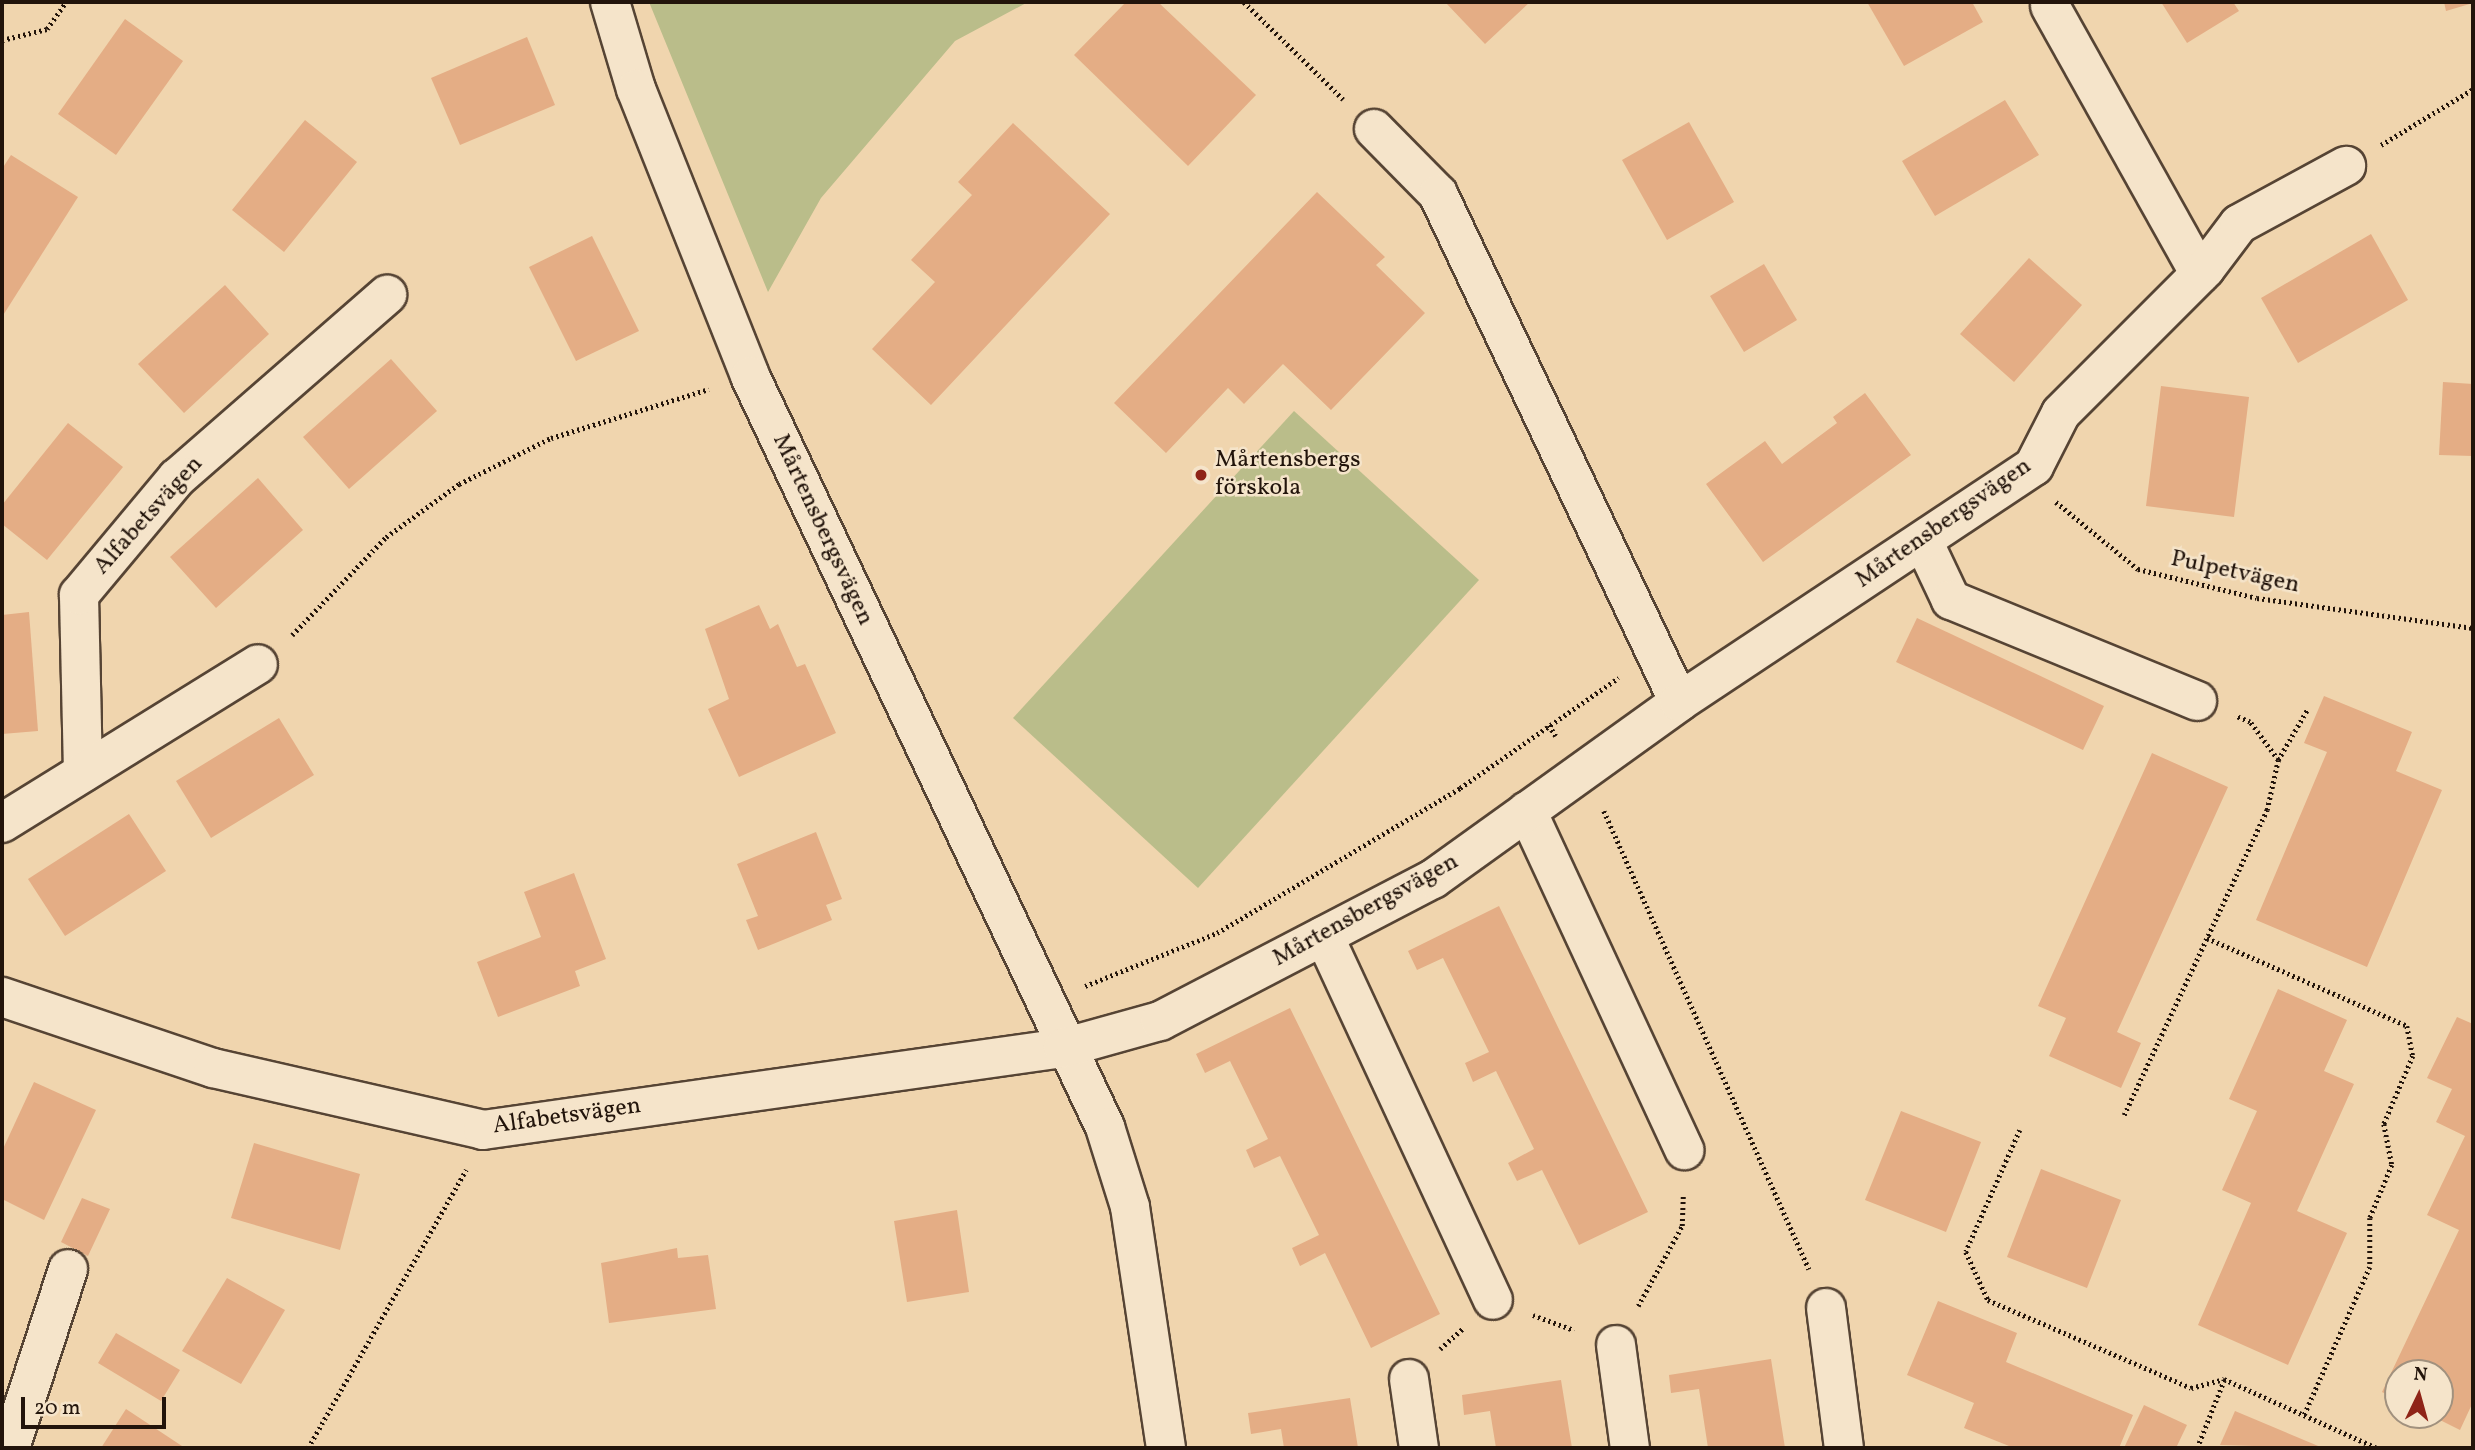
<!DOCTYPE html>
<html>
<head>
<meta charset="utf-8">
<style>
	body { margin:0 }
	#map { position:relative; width:2475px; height:1450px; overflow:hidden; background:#f0d5ae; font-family:Vollkorn,serif }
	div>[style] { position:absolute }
	.green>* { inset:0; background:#babd8a }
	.building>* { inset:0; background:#e4ad85 }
	.path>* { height:4.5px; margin-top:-2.25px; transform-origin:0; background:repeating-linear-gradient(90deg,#22140b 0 2px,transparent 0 5.5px) }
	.roads { filter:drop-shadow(2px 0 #564434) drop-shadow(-2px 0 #564434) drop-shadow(0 2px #564434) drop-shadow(0 -2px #564434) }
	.minor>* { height:38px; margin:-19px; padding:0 19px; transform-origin:19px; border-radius:19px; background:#f5e4ca }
	.dots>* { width:19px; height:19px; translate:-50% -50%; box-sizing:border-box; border:4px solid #f5e4ca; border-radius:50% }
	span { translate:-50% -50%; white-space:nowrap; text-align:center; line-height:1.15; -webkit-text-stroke:5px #f5e4ca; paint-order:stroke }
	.poi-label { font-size:24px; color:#22140b }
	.left { translate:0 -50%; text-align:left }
	.street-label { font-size:24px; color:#22140b }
	.frame { position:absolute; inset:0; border:4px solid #22140b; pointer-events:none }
	.north { position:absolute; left:2384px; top:1359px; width:70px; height:70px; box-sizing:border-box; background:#f5e4ca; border:2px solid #a1917e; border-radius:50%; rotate:5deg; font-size:19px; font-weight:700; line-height:28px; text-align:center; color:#22140b }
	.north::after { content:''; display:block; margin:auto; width:24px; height:32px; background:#8f2418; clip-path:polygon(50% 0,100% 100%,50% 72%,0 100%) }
	.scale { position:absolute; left:21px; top:1397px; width:145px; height:32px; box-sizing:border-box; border:4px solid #22140b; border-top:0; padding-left:9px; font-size:21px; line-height:24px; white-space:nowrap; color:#22140b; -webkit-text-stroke:5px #f5e4ca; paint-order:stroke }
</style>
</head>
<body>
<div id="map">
	<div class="green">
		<div style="clip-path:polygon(649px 2px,1028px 2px,955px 41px,821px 198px,768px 292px)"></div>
		<div style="clip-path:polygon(1294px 411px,1479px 580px,1198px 888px,1013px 718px)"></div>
	</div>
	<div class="building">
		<div style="clip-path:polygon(1126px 2px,1158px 2px,1256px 95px,1188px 166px,1074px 55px)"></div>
		<div style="clip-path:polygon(1445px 2px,1530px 2px,1485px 44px)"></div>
		<div style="clip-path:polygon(1867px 2px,1972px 2px,1983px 22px,1904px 66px)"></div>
		<div style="clip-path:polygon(2161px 2px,2233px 2px,2239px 11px,2187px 43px)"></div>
		<div style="clip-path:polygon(2444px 2px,2473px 2px,2473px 3px,2446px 11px)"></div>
		<div style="clip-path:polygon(125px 19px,183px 61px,116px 155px,58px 114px)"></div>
		<div style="clip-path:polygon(527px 37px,555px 105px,460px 145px,431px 78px)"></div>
		<div style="clip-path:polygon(2005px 100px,2039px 155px,1935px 216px,1902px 161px)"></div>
		<div style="clip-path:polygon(305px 120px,357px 162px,284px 252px,232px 210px)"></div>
		<div style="clip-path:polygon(1689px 122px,1734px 202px,1667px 240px,1622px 160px)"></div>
		<div style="clip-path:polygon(1013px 123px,1110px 214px,931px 405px,872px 349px,935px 282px,911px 260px,972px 195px,958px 182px)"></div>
		<div style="clip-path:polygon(11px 155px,78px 197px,2px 317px,2px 169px)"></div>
		<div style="clip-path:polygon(1317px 192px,1385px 257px,1376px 265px,1425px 313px,1331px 410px,1283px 364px,1244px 404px,1228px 388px,1166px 453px,1114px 403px)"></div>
		<div style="clip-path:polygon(2371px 234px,2408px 300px,2298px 363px,2261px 298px)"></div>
		<div style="clip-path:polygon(592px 236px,639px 331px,576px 361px,529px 267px)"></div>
		<div style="clip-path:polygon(2029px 258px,2082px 305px,2014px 382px,1960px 334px)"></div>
		<div style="clip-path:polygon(1764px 264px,1797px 320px,1744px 352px,1710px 296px)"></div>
		<div style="clip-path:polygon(225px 285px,269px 334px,184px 413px,138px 364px)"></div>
		<div style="clip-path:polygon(391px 359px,437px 411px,349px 489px,303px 437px)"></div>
		<div style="clip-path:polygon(2443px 382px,2473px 384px,2473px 456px,2439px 455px)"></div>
		<div style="clip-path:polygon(2161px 386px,2249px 397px,2234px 517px,2146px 506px)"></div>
		<div style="clip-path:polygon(1865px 393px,1911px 455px,1763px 562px,1706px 484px,1765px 441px,1782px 464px,1837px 423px,1833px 417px)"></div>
		<div style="clip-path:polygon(68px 423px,123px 467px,47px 560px,2px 524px,2px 505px)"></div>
		<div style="clip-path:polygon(258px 478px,303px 530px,216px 608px,170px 557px)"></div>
		<div style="clip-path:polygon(759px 605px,770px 629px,778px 624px,797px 667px,805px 664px,836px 733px,739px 777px,708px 709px,729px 699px,705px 629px)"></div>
		<div style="clip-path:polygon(29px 612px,38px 731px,2px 734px,2px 615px)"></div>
		<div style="clip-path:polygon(1917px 618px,2104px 706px,2083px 750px,1896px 662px)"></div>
		<div style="clip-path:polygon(2324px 696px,2412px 732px,2396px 771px,2442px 790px,2367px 967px,2256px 920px,2327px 752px,2304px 743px)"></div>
		<div style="clip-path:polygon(279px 718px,314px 775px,211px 838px,176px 781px)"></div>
		<div style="clip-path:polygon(2152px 753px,2228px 787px,2117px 1032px,2141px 1043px,2121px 1088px,2049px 1056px,2066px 1018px,2038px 1006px)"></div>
		<div style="clip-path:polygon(129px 814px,166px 871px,65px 936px,28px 879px)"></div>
		<div style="clip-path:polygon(816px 832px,842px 899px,826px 905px,832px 920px,758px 950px,746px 920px,758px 916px,737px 864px)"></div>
		<div style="clip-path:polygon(574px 873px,606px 959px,575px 971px,580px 986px,498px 1017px,477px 962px,541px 937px,524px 892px)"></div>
		<div style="clip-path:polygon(1499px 906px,1648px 1212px,1579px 1245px,1542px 1170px,1517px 1181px,1508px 1163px,1534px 1149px,1496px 1071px,1473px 1082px,1465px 1063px,1489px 1052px,1443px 958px,1417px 970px,1408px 951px)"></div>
		<div style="clip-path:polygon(2278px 989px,2347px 1020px,2324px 1071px,2354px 1084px,2297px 1211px,2347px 1233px,2288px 1365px,2198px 1325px,2251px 1203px,2222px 1190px,2257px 1111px,2229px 1099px)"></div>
		<div style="clip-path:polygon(1290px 1008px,1440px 1314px,1371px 1348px,1325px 1253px,1300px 1266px,1292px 1248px,1319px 1235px,1280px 1156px,1254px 1168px,1246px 1150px,1268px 1139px,1230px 1061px,1205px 1073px,1196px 1054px)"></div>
		<div style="clip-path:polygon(2457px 1017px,2473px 1024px,2473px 1402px,2460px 1430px,2430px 1415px,2440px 1415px,2440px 1373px,2398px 1373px,2398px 1400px,2382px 1392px,2459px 1230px,2427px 1215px,2465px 1136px,2436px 1122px,2452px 1089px,2427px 1078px)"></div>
		<div style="clip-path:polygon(34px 1082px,96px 1110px,44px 1220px,2px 1199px,2px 1151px)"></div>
		<div style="clip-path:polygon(1901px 1111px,1981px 1142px,1946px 1232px,1865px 1200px)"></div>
		<div style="clip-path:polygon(254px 1143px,360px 1174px,340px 1250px,231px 1218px)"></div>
		<div style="clip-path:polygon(2041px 1169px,2121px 1200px,2087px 1288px,2007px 1257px)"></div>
		<div style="clip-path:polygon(82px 1198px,110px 1209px,88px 1256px,61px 1242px)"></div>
		<div style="clip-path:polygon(957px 1210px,969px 1292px,907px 1302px,894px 1221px)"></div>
		<div style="clip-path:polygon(677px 1248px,678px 1258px,708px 1255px,716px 1309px,609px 1323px,601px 1263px)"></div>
		<div style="clip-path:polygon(227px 1278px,285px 1310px,241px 1384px,182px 1351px)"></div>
		<div style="clip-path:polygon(1938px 1301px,2017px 1333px,2006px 1362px,2133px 1415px,2119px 1448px,2014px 1448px,1964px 1428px,1974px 1403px,1907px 1375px)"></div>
		<div style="clip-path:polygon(116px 1333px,180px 1370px,161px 1401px,98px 1363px)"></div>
		<div style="clip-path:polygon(1771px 1359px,1785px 1448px,1708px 1448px,1699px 1389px,1671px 1393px,1669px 1375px)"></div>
		<div style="clip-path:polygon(1561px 1380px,1572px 1448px,1496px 1448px,1490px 1411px,1464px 1415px,1462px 1395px)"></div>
		<div style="clip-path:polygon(1350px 1398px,1358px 1448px,1284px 1448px,1281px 1429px,1251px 1434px,1248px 1413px)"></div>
		<div style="clip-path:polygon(2144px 1405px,2187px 1425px,2176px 1448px,2124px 1448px)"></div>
		<div style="clip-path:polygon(126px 1409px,185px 1448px,101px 1448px)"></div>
		<div style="clip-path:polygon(2235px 1411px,2323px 1448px,2220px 1445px)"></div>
	</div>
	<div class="path">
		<div style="left:1244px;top:2px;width:139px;rotate:44.4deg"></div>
		<div style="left:2px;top:40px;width:46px;rotate:-13.7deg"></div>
		<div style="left:47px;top:29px;width:33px;rotate:-55deg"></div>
		<div style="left:2381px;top:145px;width:108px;rotate:-31.3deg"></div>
		<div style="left:2056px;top:502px;width:106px;rotate:39.3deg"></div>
		<div style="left:2138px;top:569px;width:122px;rotate:13.7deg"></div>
		<div style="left:2257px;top:598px;width:218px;rotate:7.9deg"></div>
		<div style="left:292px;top:635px;width:136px;rotate:-46.2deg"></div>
		<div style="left:386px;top:537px;width:90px;rotate:-36deg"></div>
		<div style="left:459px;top:484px;width:103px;rotate:-26.6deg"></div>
		<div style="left:551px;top:438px;width:165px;rotate:-17.2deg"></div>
		<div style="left:1549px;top:725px;width:13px;rotate:58deg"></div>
		<div style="left:2278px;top:760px;width:58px;rotate:-59.9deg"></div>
		<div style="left:1604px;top:811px;width:502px;rotate:65.89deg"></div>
		<div style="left:2207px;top:938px;width:219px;rotate:23.7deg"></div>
		<div style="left:2407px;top:1026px;width:31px;rotate:79deg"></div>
		<div style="left:2413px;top:1056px;width:74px;rotate:113.1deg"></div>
		<div style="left:2384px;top:1124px;width:42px;rotate:79deg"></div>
		<div style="left:2392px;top:1165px;width:57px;rotate:112.5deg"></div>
		<div style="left:2370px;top:1218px;width:49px;rotate:90deg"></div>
		<div style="left:2370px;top:1267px;width:163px;rotate:113.9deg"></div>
		<div style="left:1085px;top:986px;width:142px;rotate:-21.9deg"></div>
		<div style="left:1217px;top:933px;width:283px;rotate:-30.8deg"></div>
		<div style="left:1460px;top:788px;width:193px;rotate:-34.8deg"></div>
		<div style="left:2124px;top:1115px;width:337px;rotate:-64.9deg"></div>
		<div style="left:2267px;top:810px;width:51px;rotate:-77.6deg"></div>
		<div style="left:2278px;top:760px;width:47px;rotate:-126.4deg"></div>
		<div style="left:2250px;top:722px;width:16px;rotate:-158deg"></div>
		<div style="left:2020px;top:1130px;width:133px;rotate:113.9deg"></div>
		<div style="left:1966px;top:1252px;width:53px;rotate:65.4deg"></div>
		<div style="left:1988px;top:1300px;width:221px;rotate:23.4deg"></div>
		<div style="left:2191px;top:1388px;width:34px;rotate:-15deg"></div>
		<div style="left:2224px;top:1379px;width:168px;rotate:24.3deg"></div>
		<div style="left:1638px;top:1306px;width:91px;rotate:-61.2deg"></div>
		<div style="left:1682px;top:1226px;width:33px;rotate:-88deg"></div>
		<div style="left:1533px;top:1315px;width:44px;rotate:20.1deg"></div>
		<div style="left:1440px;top:1349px;width:30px;rotate:-42deg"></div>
		<div style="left:308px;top:1448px;width:320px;rotate:-60.4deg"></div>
		<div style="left:2197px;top:1448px;width:73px;rotate:-68.3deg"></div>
	</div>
	<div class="roads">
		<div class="minor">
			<div style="left:610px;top:2px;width:91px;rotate:73.4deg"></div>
			<div style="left:636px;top:89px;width:309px;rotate:68.3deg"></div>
			<div style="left:750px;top:376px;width:831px;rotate:64.7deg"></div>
			<div style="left:1105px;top:1127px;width:84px;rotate:72.6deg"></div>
			<div style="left:1130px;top:1207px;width:244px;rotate:81.5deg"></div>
			<div style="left:2050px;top:6px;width:307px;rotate:60.8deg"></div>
			<div style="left:1374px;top:129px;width:91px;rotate:45.4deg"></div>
			<div style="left:1438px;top:194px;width:562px;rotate:64.62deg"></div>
			<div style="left:1924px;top:543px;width:63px;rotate:64.7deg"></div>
			<div style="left:1951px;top:600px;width:266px;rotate:22.3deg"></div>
			<div style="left:83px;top:772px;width:177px;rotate:-91.3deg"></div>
			<div style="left:79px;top:595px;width:153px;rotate:-50.1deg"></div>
			<div style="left:177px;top:478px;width:279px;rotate:-41.1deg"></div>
			<div style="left:1527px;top:811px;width:374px;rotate:65.1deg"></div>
			<div style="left:2px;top:823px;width:301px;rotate:-31.8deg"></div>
			<div style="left:1324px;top:936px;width:401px;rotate:65.1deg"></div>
			<div style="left:2px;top:997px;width:223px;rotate:18.6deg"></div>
			<div style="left:213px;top:1068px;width:277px;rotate:12.9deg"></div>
			<div style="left:483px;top:1130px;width:586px;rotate:-8.05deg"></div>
			<div style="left:1063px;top:1048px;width:101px;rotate:-15.6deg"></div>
			<div style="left:1160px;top:1021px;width:308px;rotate:-27.5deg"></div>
			<div style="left:1433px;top:879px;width:303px;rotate:-35.7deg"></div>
			<div style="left:1679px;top:702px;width:426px;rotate:-33.6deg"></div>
			<div style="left:2034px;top:466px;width:59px;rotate:-63deg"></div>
			<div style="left:2061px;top:413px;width:204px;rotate:-45deg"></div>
			<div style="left:2205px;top:269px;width:56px;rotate:-52.9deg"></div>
			<div style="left:2239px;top:224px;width:122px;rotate:-28.5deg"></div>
			<div style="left:1826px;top:1308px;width:141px;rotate:82.7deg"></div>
			<div style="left:1616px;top:1345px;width:104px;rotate:82.3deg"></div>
			<div style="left:1409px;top:1379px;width:70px;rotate:81.8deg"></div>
			<div style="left:10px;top:1448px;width:188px;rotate:-72deg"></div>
		</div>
	</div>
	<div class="dots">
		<div style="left:1201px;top:475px;background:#8f2418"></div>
	</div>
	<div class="poi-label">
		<span class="left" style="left:1215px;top:475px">Mårtensbergs<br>förskola</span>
	</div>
	<div class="street-label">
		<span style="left:149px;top:516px;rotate:-48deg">Alfabetsvägen</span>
		<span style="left:1944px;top:524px;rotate:-35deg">Mårtensbergsvägen</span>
		<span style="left:822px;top:530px;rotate:65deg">Mårtensbergsvägen</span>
		<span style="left:2235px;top:573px;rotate:12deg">Pulpetvägen</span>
		<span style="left:1366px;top:911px;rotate:-29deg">Mårtensbergsvägen</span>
		<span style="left:567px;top:1117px;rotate:-8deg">Alfabetsvägen</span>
	</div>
	<div class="frame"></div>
	<div class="north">N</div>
	<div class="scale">20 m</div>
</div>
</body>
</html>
